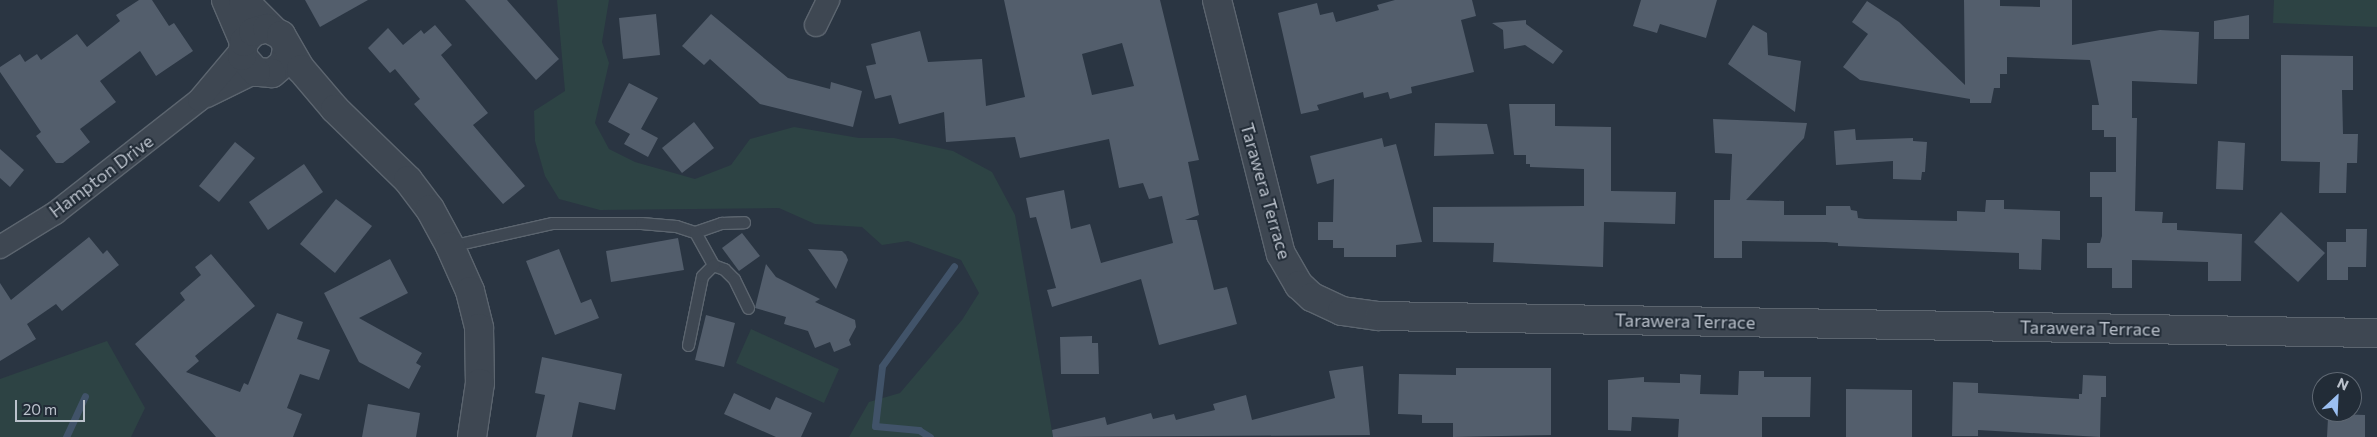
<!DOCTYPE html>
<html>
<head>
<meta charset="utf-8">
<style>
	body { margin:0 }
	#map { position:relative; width:2377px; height:437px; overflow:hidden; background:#2a3542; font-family:Commissioner,sans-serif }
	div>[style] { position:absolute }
	.green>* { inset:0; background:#2d4344 }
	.stream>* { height:7px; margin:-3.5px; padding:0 3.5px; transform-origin:3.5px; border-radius:3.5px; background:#415369 }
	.building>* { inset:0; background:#535e6c }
	.roads { filter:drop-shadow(1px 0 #5c656f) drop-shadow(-1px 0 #5c656f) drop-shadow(0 1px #5c656f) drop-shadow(0 -1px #5c656f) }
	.service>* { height:11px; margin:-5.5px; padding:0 5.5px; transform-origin:5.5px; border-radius:5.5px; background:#3e4752 }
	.minor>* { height:22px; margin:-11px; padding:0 11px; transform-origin:11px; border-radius:11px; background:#3e4752 }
	.tertiary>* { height:28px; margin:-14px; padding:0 14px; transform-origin:14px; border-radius:14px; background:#3e4752 }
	span { translate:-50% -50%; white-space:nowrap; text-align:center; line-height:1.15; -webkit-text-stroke:4px #222c37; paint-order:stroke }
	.street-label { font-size:18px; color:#bbc2cc }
	.north { position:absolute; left:2312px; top:372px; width:50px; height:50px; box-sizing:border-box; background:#222c37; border:1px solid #5f6873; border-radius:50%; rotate:25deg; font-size:14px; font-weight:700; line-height:20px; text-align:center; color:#bbc2cc }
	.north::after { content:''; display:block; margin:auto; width:18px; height:22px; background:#9bbff1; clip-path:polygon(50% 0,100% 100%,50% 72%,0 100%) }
	.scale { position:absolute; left:15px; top:400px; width:70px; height:22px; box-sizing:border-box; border:2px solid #bbc2cc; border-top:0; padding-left:6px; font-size:15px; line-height:18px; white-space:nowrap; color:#bbc2cc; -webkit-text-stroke:4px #222c37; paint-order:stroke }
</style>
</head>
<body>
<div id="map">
	<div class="green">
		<div style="clip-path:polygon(557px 0,609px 0,602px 42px,609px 63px,595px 123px,609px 149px,635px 162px,695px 179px,731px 165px,750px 139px,794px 127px,859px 138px,894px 138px,953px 151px,992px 172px,1015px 215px,1053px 437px,849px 437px,869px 402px,900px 393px,962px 320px,979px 293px,961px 260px,908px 241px,882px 245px,862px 227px,815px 224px,779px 208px,600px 210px,559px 199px,545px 176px,535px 141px,534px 111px,565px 91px)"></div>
		<div style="clip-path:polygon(2274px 0,2377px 0,2377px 27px,2273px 23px)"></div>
		<div style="clip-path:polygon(751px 329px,839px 369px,824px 403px,736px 363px)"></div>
		<div style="clip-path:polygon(107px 341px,145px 408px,131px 437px,0 437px,0 379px)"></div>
	</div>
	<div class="stream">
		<div style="left:66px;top:437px;width:45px;rotate:-65.1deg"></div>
		<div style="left:930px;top:437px;width:13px;rotate:-148deg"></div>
		<div style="left:919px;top:430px;width:44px;rotate:-174.8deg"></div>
		<div style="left:875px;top:426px;width:60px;rotate:-83.3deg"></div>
		<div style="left:882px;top:366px;width:123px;rotate:-54.2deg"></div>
	</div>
	<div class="building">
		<div style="clip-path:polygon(139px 0,152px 0,169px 26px,174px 23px,193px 51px,156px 76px,140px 51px,100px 81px,116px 102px,80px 129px,90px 142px,63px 163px,56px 163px,36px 136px,41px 132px,0 72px,0 67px,20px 54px,25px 62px,37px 54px,41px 60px,77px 34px,87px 47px,120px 21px,116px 15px)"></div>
		<div style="clip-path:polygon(305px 0,368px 0,320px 27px)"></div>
		<div style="clip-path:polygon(465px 0,507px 0,559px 59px,536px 80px)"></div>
		<div style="clip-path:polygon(evenodd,1004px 0,1160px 0,1199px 160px,1188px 162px,1199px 215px,1185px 220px,1197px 220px,1214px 290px,1227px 287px,1237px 324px,1159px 345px,1141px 279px,1052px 307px,1047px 290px,1056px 288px,1036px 217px,1030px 218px,1026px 198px,1064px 190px,1071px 229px,1090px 224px,1101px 263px,1173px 243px,1162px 196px,1149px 199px,1143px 183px,1119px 188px,1109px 139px,1020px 158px,1015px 137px,946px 142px,944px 112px,899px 124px,891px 95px,875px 99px,866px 66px,876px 64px,871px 44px,920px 31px,928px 62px,982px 59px,986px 106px,1025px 97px,1004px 0,1122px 43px,1134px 86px,1092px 95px,1082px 54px,1122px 43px)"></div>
		<div style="clip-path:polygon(1395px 0,1472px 0,1476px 16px,1461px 20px,1474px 72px,1411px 87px,1412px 93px,1390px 99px,1388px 92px,1364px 98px,1363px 92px,1317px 105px,1319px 110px,1301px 114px,1278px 13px,1317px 3px,1320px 15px,1333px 12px,1336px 22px,1379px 10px,1377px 5px)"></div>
		<div style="clip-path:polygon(1641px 0,1717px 0,1706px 38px,1660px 24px,1657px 33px,1633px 26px)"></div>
		<div style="clip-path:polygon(1964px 0,2000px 0,2000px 6px,2040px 7px,2040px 0,2072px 0,2072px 45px,2160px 30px,2199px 32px,2197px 84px,2132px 81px,2132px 118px,2137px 118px,2135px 211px,2163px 212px,2162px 223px,2177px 223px,2177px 230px,2242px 234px,2241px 281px,2208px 281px,2208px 262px,2132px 260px,2132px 288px,2112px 288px,2112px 268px,2087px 268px,2087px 243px,2100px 243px,2102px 236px,2102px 197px,2090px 197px,2090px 172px,2116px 172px,2116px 137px,2104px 137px,2104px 130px,2092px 130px,2092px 105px,2099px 105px,2090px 60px,2007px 57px,2007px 74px,2000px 74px,2000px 88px,1994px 88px,1991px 103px,1970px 103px,1970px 99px,1860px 80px,1843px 67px,1868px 34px,1852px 22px,1867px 1px,1899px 22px,1965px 85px)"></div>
		<div style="clip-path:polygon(656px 14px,660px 55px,623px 59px,619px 18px)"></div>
		<div style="clip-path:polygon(711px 14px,788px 78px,830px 89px,831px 82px,862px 91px,853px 127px,760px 104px,710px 59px,704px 65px,682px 46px)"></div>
		<div style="clip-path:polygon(2249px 15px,2249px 39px,2214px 39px,2214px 21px)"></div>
		<div style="clip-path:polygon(1526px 20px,1526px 24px,1563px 51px,1553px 64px,1525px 45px,1504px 49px,1503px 30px,1492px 23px)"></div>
		<div style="clip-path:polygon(435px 25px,452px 45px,441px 55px,488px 113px,473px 125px,525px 186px,503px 204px,414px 104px,420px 99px,395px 69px,390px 73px,368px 48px,388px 28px,403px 45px,421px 30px,424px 34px)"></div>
		<div style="clip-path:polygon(1753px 25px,1767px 33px,1768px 55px,1801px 61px,1795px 112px,1728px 64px)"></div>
		<div style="clip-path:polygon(2281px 55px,2353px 56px,2353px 90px,2342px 90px,2343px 134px,2358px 134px,2357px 163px,2347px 163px,2346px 193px,2319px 193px,2320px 162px,2281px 161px)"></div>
		<div style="clip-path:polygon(629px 83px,658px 98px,641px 129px,658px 138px,648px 157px,624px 144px,630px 134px,608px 122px)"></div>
		<div style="clip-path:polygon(1509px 104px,1555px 104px,1555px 126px,1611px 127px,1611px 191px,1676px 192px,1675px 224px,1604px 222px,1603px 267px,1493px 262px,1494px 243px,1433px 242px,1433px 207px,1584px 206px,1584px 169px,1530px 167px,1530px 164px,1526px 164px,1526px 155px,1514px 155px)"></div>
		<div style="clip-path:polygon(1713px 119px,1807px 123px,1804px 138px,1746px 200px,1784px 201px,1784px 215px,1826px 215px,1826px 206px,1850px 206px,1851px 210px,1857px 211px,1858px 218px,1865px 219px,1957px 221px,1957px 211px,1985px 212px,1986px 200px,2004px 200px,2004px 209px,2060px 211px,2060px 240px,2042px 239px,2041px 270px,2019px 269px,2019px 253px,1838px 246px,1838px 243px,1826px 242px,1742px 241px,1742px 258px,1714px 258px,1714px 200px,1730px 200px,1732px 154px,1715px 153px)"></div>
		<div style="clip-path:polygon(694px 122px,714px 148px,682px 173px,662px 148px)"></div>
		<div style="clip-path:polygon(1435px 123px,1487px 124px,1494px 154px,1434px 156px)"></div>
		<div style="clip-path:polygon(1855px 129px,1856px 140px,1913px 138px,1913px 141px,1927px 142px,1925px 172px,1922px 172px,1921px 180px,1893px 179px,1893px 161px,1836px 165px,1834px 131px)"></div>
		<div style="clip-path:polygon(1382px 138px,1384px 147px,1396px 144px,1422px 242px,1396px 245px,1396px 257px,1344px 257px,1344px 248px,1333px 248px,1333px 240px,1318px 240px,1318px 222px,1333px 222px,1334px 179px,1317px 184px,1310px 156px)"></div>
		<div style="clip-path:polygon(2218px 141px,2245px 143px,2243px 190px,2216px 189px)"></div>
		<div style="clip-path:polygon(235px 142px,255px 158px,219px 202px,199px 186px)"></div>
		<div style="clip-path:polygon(0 149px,24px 170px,10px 187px,0 178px)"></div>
		<div style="clip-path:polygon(304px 164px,323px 192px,268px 230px,249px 202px)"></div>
		<div style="clip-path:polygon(336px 199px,372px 226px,335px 273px,300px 244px)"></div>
		<div style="clip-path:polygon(2281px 212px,2325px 253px,2298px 282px,2254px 242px)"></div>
		<div style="clip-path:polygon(2346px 229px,2367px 229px,2366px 267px,2348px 267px,2348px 280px,2327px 280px,2327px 242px,2346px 242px)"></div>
		<div style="clip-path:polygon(742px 233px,760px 256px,739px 271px,722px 248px)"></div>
		<div style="clip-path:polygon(89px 237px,103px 254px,107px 250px,119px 265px,62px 311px,56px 304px,27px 324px,36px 339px,0 361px,0 283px,11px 300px)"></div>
		<div style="clip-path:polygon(678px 238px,684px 270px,611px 282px,606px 251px)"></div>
		<div style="clip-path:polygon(559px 249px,581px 303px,591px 299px,599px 318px,555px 335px,526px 261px)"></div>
		<div style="clip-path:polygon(808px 249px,842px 251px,846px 255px,848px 260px,836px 289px)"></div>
		<div style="clip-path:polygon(211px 254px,255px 306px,195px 356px,199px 361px,186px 372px,240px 392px,244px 383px,248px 385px,277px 313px,303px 322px,297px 339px,330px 350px,319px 380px,300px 374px,287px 408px,302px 414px,293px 437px,216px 437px,135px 344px,185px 300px,180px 293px,201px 275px,195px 267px)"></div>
		<div style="clip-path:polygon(390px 259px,408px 293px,359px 318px,422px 353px,416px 363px,421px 366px,409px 389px,359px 362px,324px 293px)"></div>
		<div style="clip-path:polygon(766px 264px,776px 277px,820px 299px,815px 302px,855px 320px,856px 327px,849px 340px,851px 345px,834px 352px,830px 342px,815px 348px,808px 331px,784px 324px,786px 317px,755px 308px)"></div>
		<div style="clip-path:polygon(706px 315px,735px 323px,724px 367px,695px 360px)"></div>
		<div style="clip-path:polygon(1092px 336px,1092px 343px,1098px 343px,1099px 374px,1061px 374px,1060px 337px)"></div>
		<div style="clip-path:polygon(542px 357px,622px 374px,615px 410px,579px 402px,572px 437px,536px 437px,545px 395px,535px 393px)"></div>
		<div style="clip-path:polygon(1363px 366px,1370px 435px,1053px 437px,1052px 430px,1105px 417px,1107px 425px,1151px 413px,1153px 419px,1174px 414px,1176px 420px,1215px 410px,1213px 404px,1246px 395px,1252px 420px,1335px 398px,1329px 371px)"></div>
		<div style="clip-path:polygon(1456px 368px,1551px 368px,1551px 435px,1453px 437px,1453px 423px,1422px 423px,1422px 415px,1398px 414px,1399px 374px,1456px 375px)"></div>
		<div style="clip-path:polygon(1739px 371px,1764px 371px,1764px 377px,1811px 377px,1810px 417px,1762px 417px,1762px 437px,1678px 437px,1679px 419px,1632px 417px,1631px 431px,1608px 430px,1608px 380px,1644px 377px,1644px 382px,1680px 383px,1680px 374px,1701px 375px,1700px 394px,1738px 395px)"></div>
		<div style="clip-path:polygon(2083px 375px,2106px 376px,2106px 397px,2101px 397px,2100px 437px,1978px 430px,1978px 436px,1952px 436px,1953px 382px,1978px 383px,1978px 393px,2079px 399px,2079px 394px,2082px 394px)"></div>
		<div style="clip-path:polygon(1846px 389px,1912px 390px,1912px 437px,1846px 437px)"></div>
		<div style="clip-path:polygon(734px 393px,770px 410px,776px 397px,812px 413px,801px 437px,776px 437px,724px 414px)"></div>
		<div style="clip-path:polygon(368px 404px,420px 413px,416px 437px,362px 437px)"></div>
		<div style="clip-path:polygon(2336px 414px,2365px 415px,2365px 437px,2327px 437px,2328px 418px,2336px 419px)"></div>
	</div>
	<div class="roads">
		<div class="service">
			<div style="left:695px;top:232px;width:28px;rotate:-19deg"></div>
			<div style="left:721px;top:223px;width:23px;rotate:-2deg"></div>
			<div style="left:450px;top:246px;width:105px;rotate:-12.7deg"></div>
			<div style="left:552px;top:223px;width:89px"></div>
			<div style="left:641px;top:223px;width:35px;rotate:5deg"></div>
			<div style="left:676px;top:226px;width:20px;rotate:18deg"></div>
			<div style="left:695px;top:232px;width:38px;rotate:61deg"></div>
			<div style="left:713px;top:265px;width:12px;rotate:20deg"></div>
			<div style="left:724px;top:269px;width:14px;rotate:45deg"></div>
			<div style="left:734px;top:279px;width:32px;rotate:64deg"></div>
			<div style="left:688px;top:345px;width:70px;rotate:-78.5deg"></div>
			<div style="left:702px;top:276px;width:16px;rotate:-45deg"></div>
		</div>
		<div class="minor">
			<div style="left:816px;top:25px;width:28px;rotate:-64deg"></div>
			<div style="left:207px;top:96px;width:55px;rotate:-26.1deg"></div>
			<div style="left:0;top:247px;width:65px;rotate:-31.7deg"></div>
			<div style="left:55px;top:213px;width:183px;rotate:-38.1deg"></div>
			<div style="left:199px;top:100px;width:67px;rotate:-49.9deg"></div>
		</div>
		<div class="tertiary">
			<div style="left:226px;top:0;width:46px;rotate:66.8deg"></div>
			<div style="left:243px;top:0;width:44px;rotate:45deg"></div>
			<div style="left:1217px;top:0;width:262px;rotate:75.9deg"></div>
			<div style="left:1281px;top:254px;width:36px;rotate:60deg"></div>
			<div style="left:1299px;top:285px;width:18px;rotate:43deg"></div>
			<div style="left:1312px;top:297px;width:33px;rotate:25deg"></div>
			<div style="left:1342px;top:311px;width:37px;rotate:8deg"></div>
			<div style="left:1379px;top:316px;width:998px;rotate:0.98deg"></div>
			<div style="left:287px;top:49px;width:14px;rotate:102deg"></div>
			<div style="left:284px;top:63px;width:16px;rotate:140deg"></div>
			<div style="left:272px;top:73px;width:16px;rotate:-176deg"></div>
			<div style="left:256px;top:72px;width:21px;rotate:-131deg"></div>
			<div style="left:242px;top:56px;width:14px;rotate:-82deg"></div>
			<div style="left:244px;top:42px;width:13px;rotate:-48deg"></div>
			<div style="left:253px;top:32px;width:15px;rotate:-16deg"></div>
			<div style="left:267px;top:28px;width:16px;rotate:27deg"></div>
			<div style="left:281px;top:35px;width:39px;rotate:60deg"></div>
			<div style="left:301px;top:69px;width:52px;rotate:49.6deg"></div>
			<div style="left:335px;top:109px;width:102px;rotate:44.2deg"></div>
			<div style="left:408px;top:180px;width:36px;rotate:53deg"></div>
			<div style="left:430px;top:209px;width:42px;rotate:61.6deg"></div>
			<div style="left:450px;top:246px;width:49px;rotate:66deg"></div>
			<div style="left:470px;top:291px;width:38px;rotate:76deg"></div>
			<div style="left:479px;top:328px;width:55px;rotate:89deg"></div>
			<div style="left:480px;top:383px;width:55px;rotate:98.4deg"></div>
		</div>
	</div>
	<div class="street-label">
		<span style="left:101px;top:176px;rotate:-37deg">Hampton Drive</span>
		<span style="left:1266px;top:191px;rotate:74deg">Tarawera Terrace</span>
		<span style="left:1685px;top:321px;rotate:1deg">Tarawera Terrace</span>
		<span style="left:2090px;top:328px;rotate:1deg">Tarawera Terrace</span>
	</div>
	<div class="north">N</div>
	<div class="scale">20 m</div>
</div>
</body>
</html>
